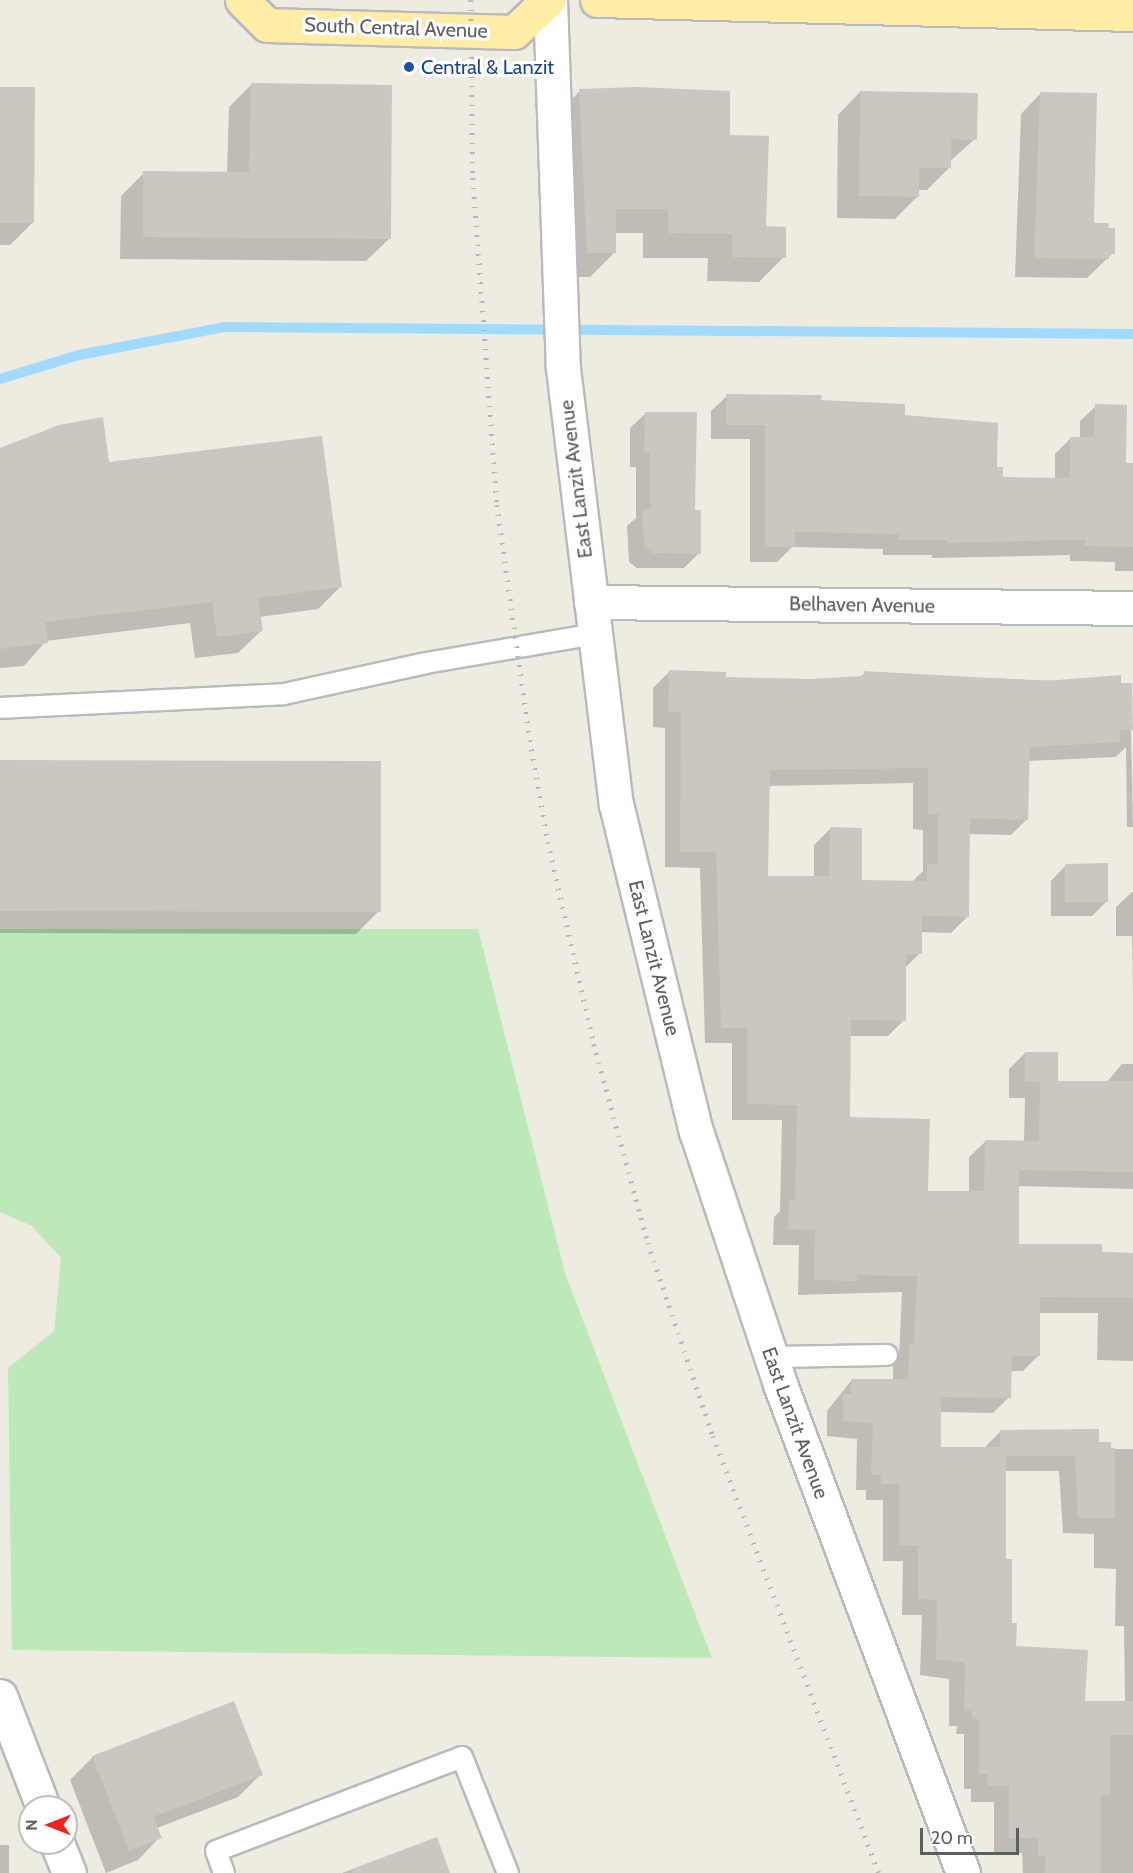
<!DOCTYPE html>
<html>
<head>
<meta charset="utf-8">
<style>
	body { margin:0 }
	#map { position:relative; width:1133px; height:1873px; overflow:hidden; background:#eeebe1; font-family:Cabin,sans-serif }
	div>[style] { position:absolute }
	.green>* { inset:0; background:#bde9ba }
	.shadow>* { inset:0; background:#0003 }
	.stream>* { height:10px; margin:-5px; padding:0 5px; transform-origin:5px; border-radius:5px; background:#a0dbff }
	.building>* { inset:0; background:#cbc7c0 }
	.roads { filter:drop-shadow(2px 0 #b7babf) drop-shadow(-2px 0 #b7babf) drop-shadow(0 2px #b7babf) drop-shadow(0 -2px #b7babf) }
	.lane>* { height:20px; margin:-10px; padding:0 10px; transform-origin:10px; border-radius:10px; background:#fff }
	.street>* { height:33px; margin:-16.5px; padding:0 16.5px; transform-origin:16.5px; border-radius:16.5px; background:#fff }
	.primary>* { height:33px; margin:-16.5px; padding:0 16.5px; transform-origin:16.5px; border-radius:16.5px; background:#ffeca5 }
	.rail>* { height:4.5px; margin-top:-2.25px; transform-origin:0; background:repeating-linear-gradient(90deg,#b3b4b5 0 1.5px,transparent 0 9.5px) }
	.dots>* { width:16px; height:16px; translate:-50% -50%; box-sizing:border-box; border:3px solid #fff; border-radius:50% }
	span { translate:-50% -50%; white-space:nowrap; text-align:center; line-height:1.15; -webkit-text-stroke:6px #fff; paint-order:stroke }
	.street-label { font-size:20px; color:#5a5f64 }
	.transit-label { font-size:20px; color:#164399 }
	.left { translate:0 -50%; text-align:left }
	.north { position:absolute; left:18px; top:1795px; width:60px; height:60px; box-sizing:border-box; background:#fff; border:2px solid #bdbfc1; border-radius:50%; rotate:270deg; font-size:16px; font-weight:700; line-height:24px; text-align:center; color:#5a5f64 }
	.north::after { content:''; display:block; margin:auto; width:21px; height:27px; background:#fa211b; clip-path:polygon(50% 0,100% 100%,50% 72%,0 100%) }
	.scale { position:absolute; left:920px; top:1828px; width:99px; height:27px; box-sizing:border-box; border:3px solid #5a5f64; border-top:0; padding-left:8px; font-size:18px; line-height:21px; white-space:nowrap; color:#5a5f64; -webkit-text-stroke:4px #fff; paint-order:stroke }
</style>
</head>
<body>
<div id="map">
	<div class="green">
		<div style="clip-path:polygon(0 929px,478px 929px,565px 1273px,712px 1658px,12px 1650px,8px 1368px,54px 1331px,61px 1258px,32px 1226px,0 1212px)"></div>
	</div>
	<div class="shadow">
		<div style="clip-path:polygon(252px 84px,389px 239px,366px 261px,120px 259px,121px 196px,144px 173px,227px 173px,229px 107px)"></div>
		<div style="clip-path:polygon(0 89px,33px 222px,10px 245px,0 245px)"></div>
		<div style="clip-path:polygon(580px 91px,729px 136px,765px 228px,784px 257px,759px 282px,707px 281px,708px 258px,643px 258px,643px 233px,615px 233px,615px 252px,590px 277px,562px 277px,555px 116px)"></div>
		<div style="clip-path:polygon(860px 92px,975px 139px,949px 162px,949px 168px,927px 190px,917px 190px,917px 197px,895px 219px,837px 218px,838px 115px)"></div>
		<div style="clip-path:polygon(1041px 93px,1092px 224px,1107px 229px,1113px 253px,1087px 278px,1015px 277px,1021px 114px)"></div>
		<div style="clip-path:polygon(727px 396px,820px 401px,904px 416px,996px 468px,1001px 478px,1055px 479px,1055px 454px,1071px 438px,1080px 438px,1080px 421px,1096px 406px,1124px 464px,1133px 465px,1133px 571px,1115px 571px,1115px 562px,1070px 561px,1070px 555px,932px 558px,932px 555px,883px 555px,883px 549px,792px 547px,777px 562px,750px 562px,750px 439px,711px 439px,711px 411px)"></div>
		<div style="clip-path:polygon(646px 413px,694px 512px,699px 553px,684px 568px,637px 568px,629px 562px,627px 526px,636px 518px,636px 467px,630px 467px,630px 428px)"></div>
		<div style="clip-path:polygon(0 449px,107px 463px,340px 587px,318px 609px,259px 617px,261px 631px,238px 653px,195px 658px,190px 623px,46px 641px,24px 666px,0 668px)"></div>
		<div style="clip-path:polygon(evenodd,669px 672px,724px 678px,809px 680px,859px 678px,865px 673px,1130px 684px,1133px 827px,1127px 827px,1126px 747px,1116px 757px,1028px 761px,1027px 819px,1011px 835px,968px 834px,967px 917px,951px 933px,920px 932px,920px 953px,904px 969px,904px 1020px,888px 1036px,849px 1036px,848px 1118px,927px 1193px,969px 1192px,969px 1157px,986px 1141px,1024px 1142px,1025px 1098px,1009px 1098px,1009px 1069px,1025px 1053px,1056px 1083px,1106px 1083px,1122px 1064px,1133px 1064px,1133px 1189px,1017px 1186px,1017px 1245px,1133px 1254px,1133px 1361px,1097px 1360px,1098px 1313px,1039px 1313px,1039px 1355px,1023px 1371px,1010px 1371px,1009px 1397px,993px 1413px,940px 1412px,940px 1448px,985px 1447px,1001px 1431px,1098px 1443px,1109px 1449px,1133px 1449px,1133px 1873px,1023px 1873px,1022px 1853px,994px 1853px,994px 1802px,971px 1802px,971px 1789px,964px 1789px,964px 1734px,956px 1734px,957px 1726px,949px 1726px,949px 1679px,920px 1675px,922px 1615px,902px 1615px,903px 1561px,883px 1561px,883px 1500px,866px 1500px,866px 1490px,856px 1490px,857px 1439px,827px 1436px,827px 1411px,851px 1381px,893px 1381px,893px 1362px,899px 1356px,902px 1292px,798px 1295px,799px 1245px,773px 1245px,774px 1217px,780px 1211px,782px 1120px,732px 1120px,732px 1043px,705px 1043px,700px 868px,665px 867px,665px 728px,653px 727px,653px 688px,669px 672px,913px 783px,913px 829px,923px 830px,923px 871px,911px 883px,860px 882px,830px 829px,814px 845px,814px 877px,767px 877px,768px 786px,913px 783px,669px 672px,1004px 1471px,1059px 1471px,1063px 1533px,1094px 1534px,1094px 1568px,1116px 1569px,1115px 1626px,1124px 1626px,1125px 1702px,1083px 1702px,1015px 1647px,1004px 1561px,1004px 1471px)"></div>
		<div style="clip-path:polygon(0 762px,379px 911px,356px 934px,0 933px)"></div>
		<div style="clip-path:polygon(1066px 865px,1107px 901px,1092px 916px,1051px 916px,1051px 881px)"></div>
		<div style="clip-path:polygon(1132px 892px,1133px 892px,1133px 994px,1132px 936px,1116px 936px,1116px 907px)"></div>
		<div style="clip-path:polygon(93px 1757px,261px 1774px,238px 1797px,157px 1828px,160px 1837px,138px 1860px,106px 1873px,70px 1780px)"></div>
		<div style="clip-path:polygon(437px 1839px,448px 1873px,342px 1873px)"></div>
		<div style="clip-path:polygon(0 1845px,9px 1845px,9px 1873px,0 1873px)"></div>
	</div>
	<div class="stream">
		<div style="left:0;top:379px;width:83px;rotate:-16.9deg"></div>
		<div style="left:79px;top:355px;width:149px;rotate:-10.9deg"></div>
		<div style="left:225px;top:327px;width:908px;rotate:0.44deg"></div>
	</div>
	<div class="building">
		<div style="clip-path:polygon(251px 83px,392px 85px,391px 239px,143px 237px,143px 171px,249px 172px)"></div>
		<div style="clip-path:polygon(0 87px,35px 87px,34px 223px,0 223px)"></div>
		<div style="clip-path:polygon(637px 87px,730px 91px,730px 135px,769px 136px,766px 226px,786px 227px,786px 258px,732px 257px,732px 234px,668px 233px,668px 209px,616px 209px,616px 253px,587px 253px,579px 89px)"></div>
		<div style="clip-path:polygon(860px 91px,978px 93px,977px 140px,951px 139px,951px 168px,919px 168px,919px 197px,859px 196px)"></div>
		<div style="clip-path:polygon(1040px 92px,1097px 93px,1094px 223px,1109px 223px,1108px 228px,1115px 228px,1115px 254px,1109px 254px,1109px 259px,1034px 258px)"></div>
		<div style="clip-path:polygon(726px 394px,822px 395px,821px 400px,905px 404px,905px 415px,998px 423px,997px 467px,1003px 467px,1003px 477px,1070px 478px,1070px 437px,1094px 437px,1095px 404px,1127px 405px,1126px 463px,1133px 463px,1133px 547px,1085px 546px,1085px 540px,1068px 540px,947px 543px,947px 540px,898px 540px,898px 534px,795px 532px,795px 547px,765px 547px,765px 425px,726px 425px)"></div>
		<div style="clip-path:polygon(645px 412px,697px 412px,695px 510px,701px 510px,701px 554px,652px 553px,644px 546px,642px 510px,650px 510px,650px 452px,644px 452px)"></div>
		<div style="clip-path:polygon(103px 417px,109px 462px,322px 436px,342px 587px,258px 598px,263px 631px,217px 637px,212px 602px,45px 622px,48px 643px,0 649px,0 448px,59px 425px)"></div>
		<div style="clip-path:polygon(evenodd,669px 670px,726px 672px,726px 677px,809px 679px,864px 676px,864px 671px,1044px 681px,1121px 675px,1121px 683px,1132px 683px,1133px 730px,1120px 730px,1120px 742px,1030px 747px,1028px 820px,970px 818px,969px 917px,922px 916px,922px 954px,906px 954px,906px 1021px,851px 1020px,850px 1117px,930px 1119px,928px 1191px,984px 1191px,985px 1140px,1039px 1141px,1040px 1082px,1025px 1082px,1025px 1052px,1058px 1052px,1058px 1081px,1133px 1081px,1133px 1172px,1019px 1170px,1019px 1244px,1102px 1244px,1102px 1252px,1133px 1253px,1133px 1298px,1040px 1297px,1040px 1356px,1012px 1356px,1011px 1398px,941px 1397px,941px 1447px,1000px 1447px,1000px 1430px,1099px 1429px,1099px 1442px,1111px 1442px,1111px 1448px,1115px 1448px,1115px 1518px,1078px 1518px,1075px 1456px,1006px 1456px,1006px 1559px,1012px 1559px,1012px 1623px,1017px 1623px,1016px 1646px,1088px 1650px,1085px 1701px,1133px 1701px,1133px 1735px,1110px 1735px,1110px 1795px,1101px 1795px,1101px 1873px,1045px 1873px,1046px 1856px,1038px 1856px,1038px 1838px,1009px 1838px,1009px 1786px,987px 1786px,987px 1774px,979px 1774px,979px 1719px,972px 1719px,972px 1711px,964px 1711px,965px 1663px,936px 1659px,937px 1600px,918px 1599px,918px 1546px,899px 1545px,899px 1484px,881px 1484px,881px 1475px,871px 1475px,873px 1423px,843px 1421px,843px 1394px,851px 1394px,851px 1379px,908px 1379px,909px 1344px,914px 1344px,917px 1276px,857px 1275px,857px 1281px,814px 1280px,815px 1230px,788px 1229px,789px 1200px,795px 1200px,797px 1105px,747px 1104px,747px 1028px,721px 1028px,716px 852px,680px 852px,681px 712px,668px 712px,669px 670px,928px 768px,928px 814px,938px 814px,938px 864px,927px 864px,927px 881px,862px 880px,862px 828px,830px 827px,829px 876px,768px 876px,770px 770px,928px 768px)"></div>
		<div style="clip-path:polygon(0 760px,381px 761px,381px 912px,0 911px)"></div>
		<div style="clip-path:polygon(1108px 863px,1108px 902px,1065px 902px,1065px 864px)"></div>
		<div style="clip-path:polygon(234px 1701px,263px 1775px,153px 1817px,162px 1838px,129px 1851px,92px 1756px)"></div>
		<div style="clip-path:polygon(437px 1837px,450px 1873px,353px 1873px,352px 1869px)"></div>
	</div>
	<div class="roads">
		<div class="lane">
			<div style="left:0;top:708px;width:284px;rotate:-2.8deg"></div>
			<div style="left:284px;top:694px;width:145px;rotate:-12.3deg"></div>
			<div style="left:426px;top:663px;width:171px;rotate:-9.7deg"></div>
			<div style="left:771px;top:1357px;width:116px;rotate:-1deg"></div>
			<div style="left:224px;top:1873px;width:23px;rotate:-110deg"></div>
			<div style="left:216px;top:1851px;width:263px;rotate:-20.9deg"></div>
			<div style="left:462px;top:1757px;width:125px;rotate:68.4deg"></div>
		</div>
		<div class="street">
			<div style="left:550px;top:0;width:368px;rotate:88deg"></div>
			<div style="left:563px;top:368px;width:439px;rotate:83.1deg"></div>
			<div style="left:616px;top:804px;width:337px;rotate:76.3deg"></div>
			<div style="left:696px;top:1131px;width:267px;rotate:71.6deg"></div>
			<div style="left:780px;top:1384px;width:522px;rotate:69.48deg"></div>
			<div style="left:591px;top:602px;width:542px;rotate:0.63deg"></div>
			<div style="left:0;top:1696px;width:119px;rotate:68.8deg"></div>
			<div style="left:57px;top:1843px;width:32px;rotate:68deg"></div>
		</div>
		<div class="primary">
			<div style="left:242px;top:0;width:35px;rotate:45deg"></div>
			<div style="left:267px;top:25px;width:247px;rotate:1.6deg"></div>
			<div style="left:514px;top:32px;width:47px;rotate:-43.3deg"></div>
			<div style="left:597px;top:0;width:536px;rotate:1.5deg"></div>
		</div>
	</div>
	<div class="rail">
		<div style="left:471px;top:0;width:178px;rotate:89.4deg"></div>
		<div style="left:473px;top:178px;width:328px;rotate:85.8deg"></div>
		<div style="left:497px;top:505px;width:237px;rotate:82deg"></div>
		<div style="left:530px;top:740px;width:104px;rotate:80deg"></div>
		<div style="left:548px;top:842px;width:207px;rotate:77.2deg"></div>
		<div style="left:594px;top:1044px;width:206px;rotate:74.8deg"></div>
		<div style="left:648px;top:1243px;width:204px;rotate:71.4deg"></div>
		<div style="left:713px;top:1436px;width:467px;rotate:69.2deg"></div>
	</div>
	<div class="dots">
		<div style="left:409px;top:67px;background:#1a4fb4"></div>
	</div>
	<div class="street-label">
		<span style="left:396px;top:28px;rotate:2deg">South Central Avenue</span>
		<span style="left:576px;top:479px;rotate:-97deg">East Lanzit Avenue</span>
		<span style="left:862px;top:605px;rotate:1deg">Belhaven Avenue</span>
		<span style="left:654px;top:958px;rotate:76deg">East Lanzit Avenue</span>
		<span style="left:795px;top:1423px;rotate:70deg">East Lanzit Avenue</span>
	</div>
	<div class="transit-label">
		<span class="left" style="left:421px;top:67px">Central &amp; Lanzit</span>
	</div>
	<div class="north">N</div>
	<div class="scale">20 m</div>
</div>
</body>
</html>
